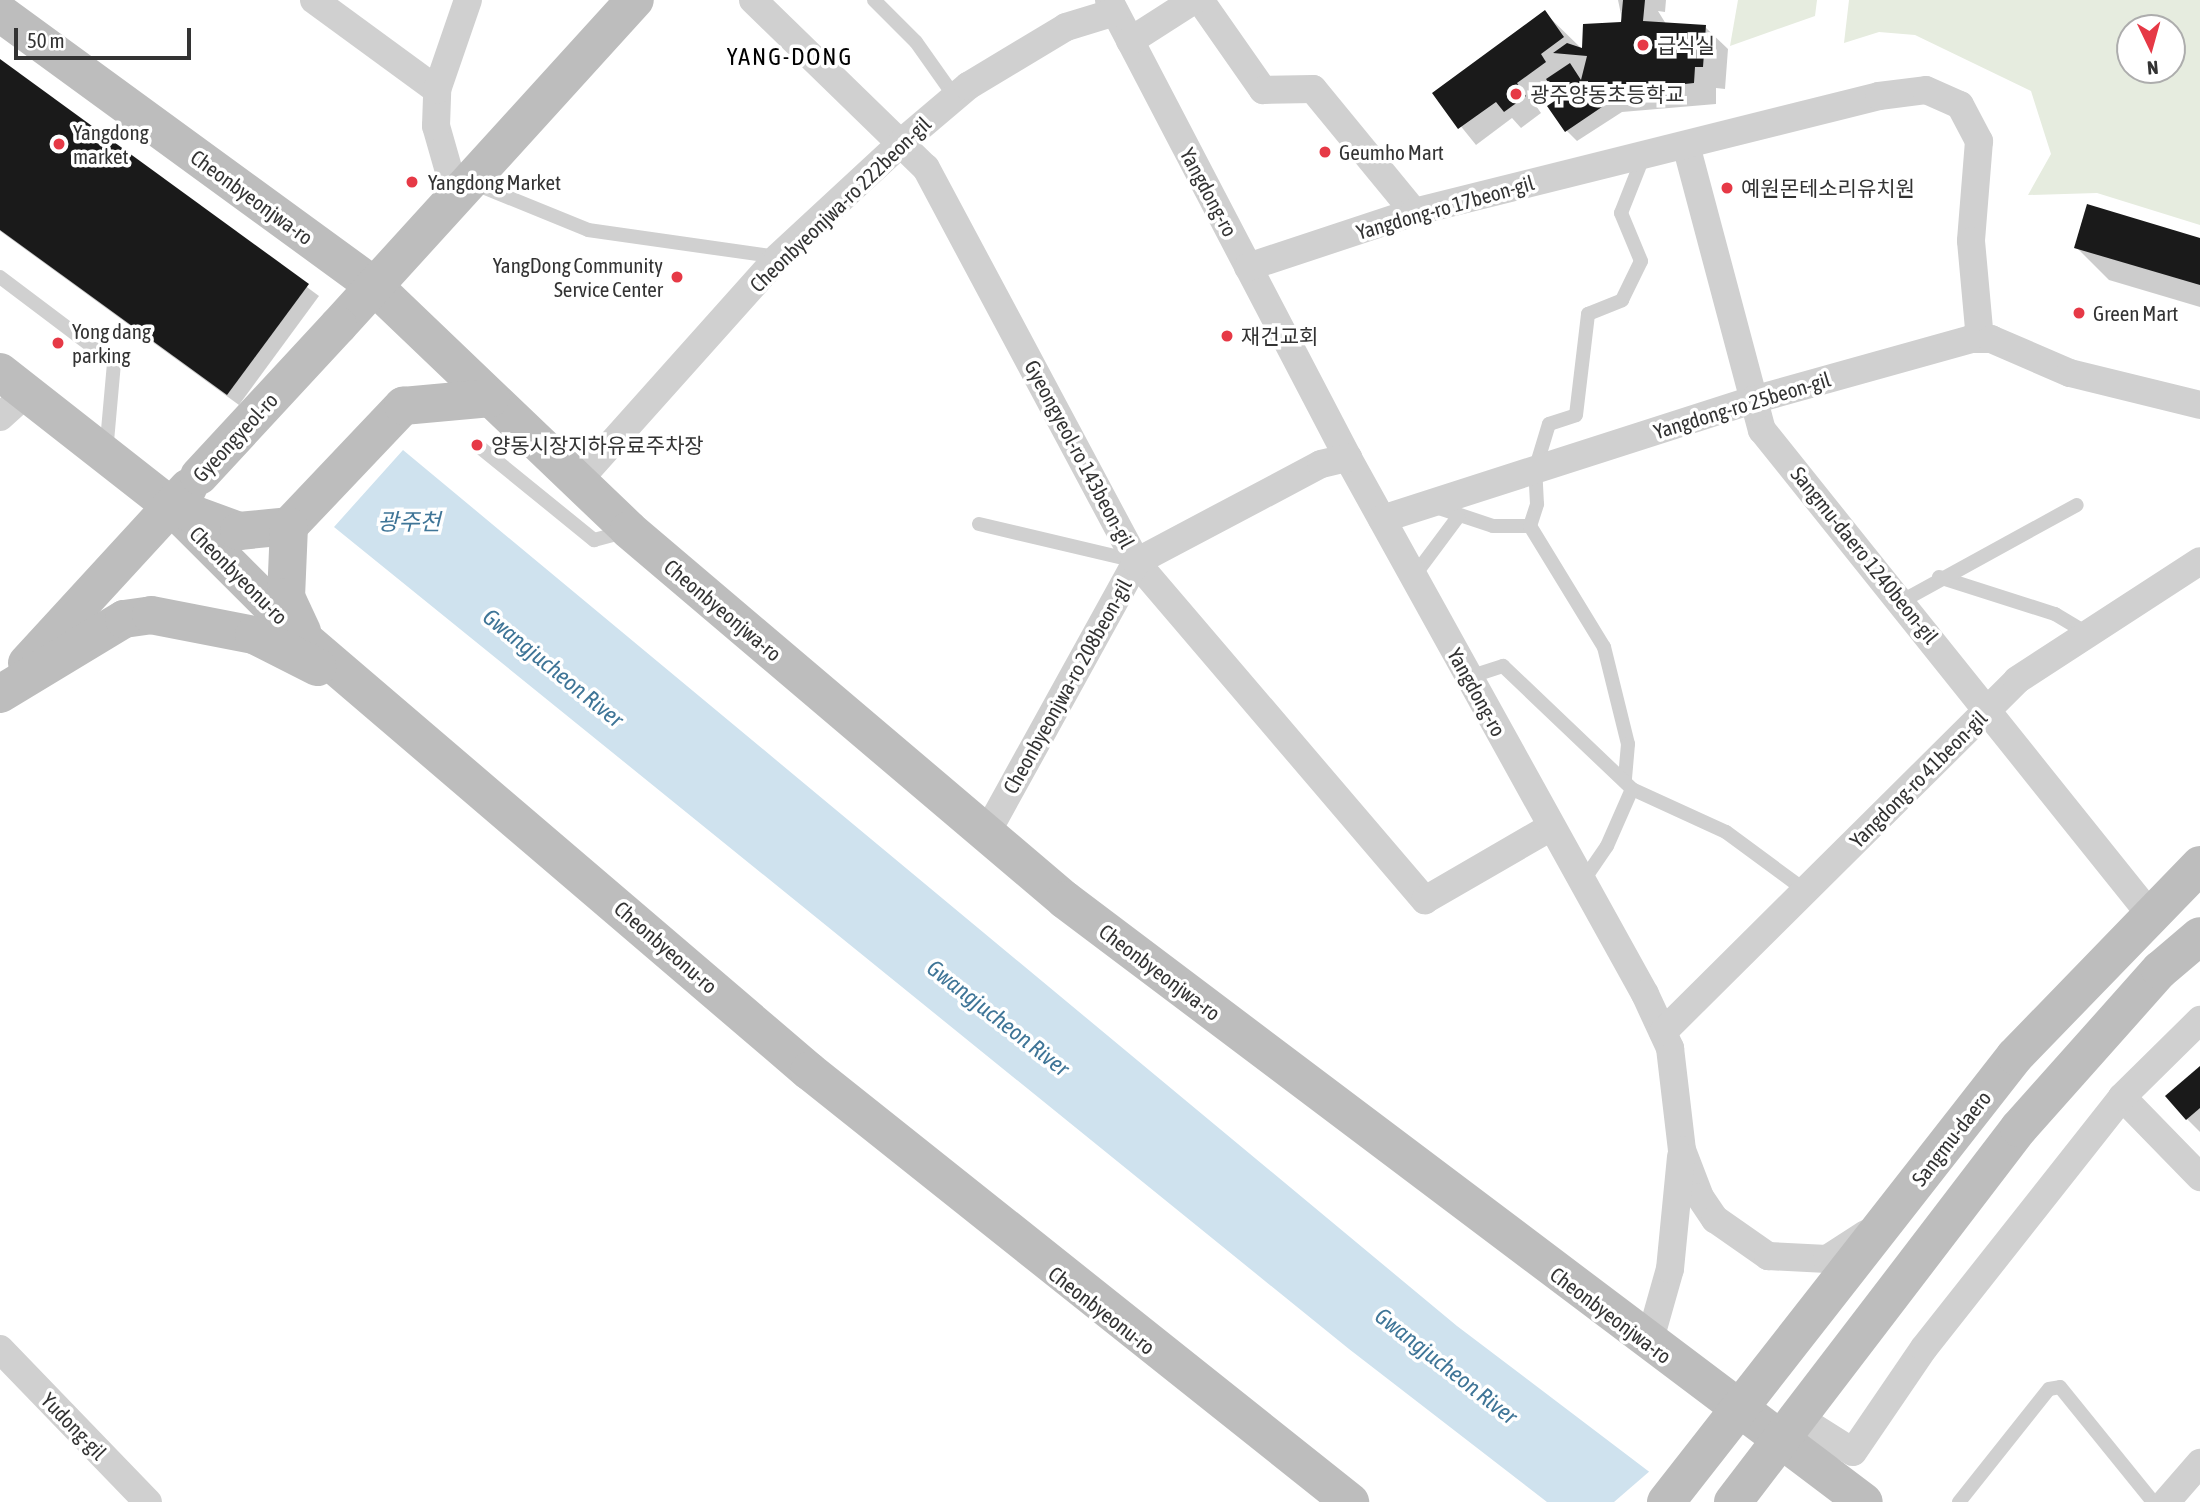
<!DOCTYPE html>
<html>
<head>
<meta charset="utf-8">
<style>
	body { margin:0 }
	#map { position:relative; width:2200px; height:1502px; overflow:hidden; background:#fff; font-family:"Asap Condensed","Noto Sans KR",sans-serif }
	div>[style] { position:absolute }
	.green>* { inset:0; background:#e6ecdf }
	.water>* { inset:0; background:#cfe2ee }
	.pier>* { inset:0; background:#fff }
	.shadow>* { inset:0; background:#0003 }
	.building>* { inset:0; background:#1a1a1a }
	.lane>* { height:14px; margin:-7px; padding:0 7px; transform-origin:7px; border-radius:7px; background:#d0d0d0 }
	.street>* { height:28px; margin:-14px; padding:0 14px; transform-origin:14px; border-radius:14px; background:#d0d0d0 }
	.secondary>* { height:38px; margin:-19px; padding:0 19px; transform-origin:19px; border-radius:19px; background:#bdbdbd }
	.secondary-bridge>* { height:38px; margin:-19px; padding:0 19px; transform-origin:19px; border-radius:19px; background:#bdbdbd }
	.dots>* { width:19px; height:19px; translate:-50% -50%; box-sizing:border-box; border:4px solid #fff; border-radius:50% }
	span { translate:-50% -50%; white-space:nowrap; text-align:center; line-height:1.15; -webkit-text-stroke:7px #fff; paint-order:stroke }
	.poi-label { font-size:21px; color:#333 }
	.left { translate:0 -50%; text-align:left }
	.right { translate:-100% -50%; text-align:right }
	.street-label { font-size:21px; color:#333 }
	.water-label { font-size:23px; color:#3f7597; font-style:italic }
	.quarter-label { font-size:24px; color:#000; letter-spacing:2px }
	.north { position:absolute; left:2116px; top:14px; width:70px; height:70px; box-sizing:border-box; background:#fff; border:2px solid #adadad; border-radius:50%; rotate:175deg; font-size:19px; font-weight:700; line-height:28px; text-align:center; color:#333 }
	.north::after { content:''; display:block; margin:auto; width:24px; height:32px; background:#e63946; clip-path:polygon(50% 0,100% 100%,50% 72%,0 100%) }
	.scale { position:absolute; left:14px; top:28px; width:177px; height:32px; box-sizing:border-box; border:4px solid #333; border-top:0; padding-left:9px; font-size:21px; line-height:24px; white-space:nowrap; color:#333; -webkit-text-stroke:5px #fff; paint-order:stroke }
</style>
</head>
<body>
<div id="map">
	<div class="green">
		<div style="clip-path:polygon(1738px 0,1817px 0,1815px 16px,1730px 46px)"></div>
		<div style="clip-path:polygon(evenodd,1849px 0,2200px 0,2200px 225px,2097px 193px,2028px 195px,2051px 154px,2031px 91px,1915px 35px,1879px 32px,1844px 43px,1849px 0,2172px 28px,2172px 70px,2130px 70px,2130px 28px,2172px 28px)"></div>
	</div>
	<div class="water">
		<div style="clip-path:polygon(403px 450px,1457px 1326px,1689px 1502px,1547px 1502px,1349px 1349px,334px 527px)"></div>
	</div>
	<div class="pier">
		<div style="clip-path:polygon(1651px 1470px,1691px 1499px,1692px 1502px,1614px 1502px)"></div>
	</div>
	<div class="shadow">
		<div style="clip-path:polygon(1618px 0,1666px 0,1665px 12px,1658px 11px,1666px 24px,1705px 27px,1728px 49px,1725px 89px,1716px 88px,1716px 104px,1622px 112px,1577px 141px,1567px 131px,1553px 85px,1532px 100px,1541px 113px,1521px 128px,1512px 118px,1476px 145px,1434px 93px,1545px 13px,1583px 50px,1623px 24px)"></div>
		<div style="clip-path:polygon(0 61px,319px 296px,239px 405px,0 231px)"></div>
		<div style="clip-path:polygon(2200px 239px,2200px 307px,2109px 280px,2076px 247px)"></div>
		<div style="clip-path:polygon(2200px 1068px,2200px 1132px,2187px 1119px)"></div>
	</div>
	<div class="building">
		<div style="clip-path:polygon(1623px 0,1645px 0,1643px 21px,1706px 25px,1703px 67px,1695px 67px,1694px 83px,1627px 90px,1565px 132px,1547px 106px,1559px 98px,1546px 79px,1570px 63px,1581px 80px,1587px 56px,1553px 53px,1567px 43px,1582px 48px,1583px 24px,1621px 22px)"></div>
		<div style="clip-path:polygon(1545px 10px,1564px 37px,1541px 54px,1546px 62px,1517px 83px,1526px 96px,1504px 112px,1496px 102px,1458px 129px,1432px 93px)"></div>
		<div style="clip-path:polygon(0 59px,309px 284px,227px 395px,0 230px)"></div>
		<div style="clip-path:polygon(2087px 204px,2200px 238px,2200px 285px,2074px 248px)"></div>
		<div style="clip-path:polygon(2200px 1066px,2200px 1108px,2186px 1120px,2165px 1096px)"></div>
	</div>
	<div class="lane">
		<div style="left:874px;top:0;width:59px;rotate:45deg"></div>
		<div style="left:916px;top:42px;width:67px;rotate:54.7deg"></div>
		<div style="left:473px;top:183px;width:124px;rotate:22.2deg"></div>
		<div style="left:588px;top:230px;width:192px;rotate:8.1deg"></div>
		<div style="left:0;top:277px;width:143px;rotate:37deg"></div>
		<div style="left:114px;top:363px;width:89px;rotate:95.1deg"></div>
		<div style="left:477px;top:445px;width:151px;rotate:39.1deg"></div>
		<div style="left:594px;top:540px;width:31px;rotate:-15deg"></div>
		<div style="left:1430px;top:505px;width:66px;rotate:18.4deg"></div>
		<div style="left:1493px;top:526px;width:37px"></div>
		<div style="left:1530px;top:526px;width:23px;rotate:-72deg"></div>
		<div style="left:1537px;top:504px;width:34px;rotate:-93deg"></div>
		<div style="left:1535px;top:470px;width:48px;rotate:-73.1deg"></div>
		<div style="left:1549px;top:424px;width:28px;rotate:-18deg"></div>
		<div style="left:1576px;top:415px;width:102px;rotate:-83.2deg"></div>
		<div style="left:1588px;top:314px;width:37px;rotate:-22deg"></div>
		<div style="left:1622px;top:300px;width:43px;rotate:-64deg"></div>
		<div style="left:1641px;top:261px;width:52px;rotate:-112.6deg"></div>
		<div style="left:1621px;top:213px;width:62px;rotate:-68.4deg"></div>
		<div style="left:979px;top:524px;width:160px;rotate:13.3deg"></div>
		<div style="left:1530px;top:526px;width:142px;rotate:58.6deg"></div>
		<div style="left:1604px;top:647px;width:100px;rotate:76.1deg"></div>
		<div style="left:1628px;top:744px;width:36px;rotate:95deg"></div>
		<div style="left:1414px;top:576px;width:74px;rotate:-53.3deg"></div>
		<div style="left:1939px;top:577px;width:122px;rotate:17.7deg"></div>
		<div style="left:2055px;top:614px;width:39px;rotate:31deg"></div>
		<div style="left:1904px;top:600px;width:197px;rotate:-28.8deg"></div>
		<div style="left:1469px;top:677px;width:36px;rotate:-18deg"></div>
		<div style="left:1503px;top:666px;width:178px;rotate:43.6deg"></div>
		<div style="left:1632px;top:789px;width:103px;rotate:24.6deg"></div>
		<div style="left:1726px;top:832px;width:99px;rotate:36.4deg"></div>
		<div style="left:1583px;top:881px;width:42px;rotate:-55.6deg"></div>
		<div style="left:1607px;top:846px;width:62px;rotate:-66.3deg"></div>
		<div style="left:1959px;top:1502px;width:144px;rotate:-51.5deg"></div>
		<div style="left:2049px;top:1389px;width:11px;rotate:-10deg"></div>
		<div style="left:2060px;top:1387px;width:148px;rotate:51deg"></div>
	</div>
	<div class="street">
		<div style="left:314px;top:0;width:152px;rotate:36.2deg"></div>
		<div style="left:753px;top:0;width:241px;rotate:44.2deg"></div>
		<div style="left:926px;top:168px;width:446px;rotate:61.9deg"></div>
		<div style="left:1136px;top:562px;width:445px;rotate:49.5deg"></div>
		<div style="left:1425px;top:900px;width:146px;rotate:-30.1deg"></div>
		<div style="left:1109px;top:0;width:517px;rotate:62.44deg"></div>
		<div style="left:1348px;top:458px;width:613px;rotate:61.01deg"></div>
		<div style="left:1645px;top:994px;width:60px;rotate:65.2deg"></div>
		<div style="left:1670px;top:1048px;width:103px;rotate:83.3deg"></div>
		<div style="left:1682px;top:1150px;width:50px;rotate:69deg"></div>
		<div style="left:1700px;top:1197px;width:27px;rotate:56deg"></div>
		<div style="left:1715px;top:1219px;width:65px;rotate:34.9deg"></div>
		<div style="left:1768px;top:1256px;width:59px;rotate:2.9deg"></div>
		<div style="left:1827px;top:1259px;width:46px;rotate:-32.7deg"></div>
		<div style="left:1200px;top:0;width:110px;rotate:55deg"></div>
		<div style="left:1263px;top:90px;width:50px;rotate:-1.1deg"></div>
		<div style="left:1313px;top:89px;width:159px;rotate:50.6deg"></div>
		<div style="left:1130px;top:41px;width:76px;rotate:-32.6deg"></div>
		<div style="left:1686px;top:145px;width:295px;rotate:75.1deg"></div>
		<div style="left:1762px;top:430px;width:619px;rotate:51.3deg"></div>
		<div style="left:456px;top:196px;width:73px;rotate:-105.9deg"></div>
		<div style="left:436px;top:126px;width:36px;rotate:-88deg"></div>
		<div style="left:437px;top:90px;width:95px;rotate:-71deg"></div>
		<div style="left:1248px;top:267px;width:175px;rotate:-18.3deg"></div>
		<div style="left:1414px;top:212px;width:479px;rotate:-14deg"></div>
		<div style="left:1879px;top:96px;width:47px;rotate:-7.3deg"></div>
		<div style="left:1926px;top:90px;width:37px;rotate:24deg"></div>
		<div style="left:1960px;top:105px;width:41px;rotate:62.2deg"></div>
		<div style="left:1979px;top:141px;width:100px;rotate:94.6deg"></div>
		<div style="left:1971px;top:241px;width:98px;rotate:84.8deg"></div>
		<div style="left:0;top:417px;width:36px;rotate:-42deg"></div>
		<div style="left:578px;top:481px;width:300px;rotate:-48.2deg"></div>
		<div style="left:778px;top:257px;width:169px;rotate:-42.8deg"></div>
		<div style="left:902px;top:142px;width:87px;rotate:-40.3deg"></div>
		<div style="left:968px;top:86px;width:114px;rotate:-31deg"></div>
		<div style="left:1066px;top:27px;width:51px;rotate:-17deg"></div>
		<div style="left:1382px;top:519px;width:390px;rotate:-17.8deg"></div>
		<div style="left:1753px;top:400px;width:226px;rotate:-15.6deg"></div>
		<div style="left:1971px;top:339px;width:20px"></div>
		<div style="left:1991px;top:339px;width:86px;rotate:23.3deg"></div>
		<div style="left:2070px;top:373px;width:134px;rotate:13.8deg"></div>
		<div style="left:986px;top:834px;width:311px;rotate:-61.1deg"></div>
		<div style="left:1136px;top:562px;width:209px;rotate:-27.9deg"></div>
		<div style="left:1321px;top:464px;width:28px;rotate:-13deg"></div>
		<div style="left:1663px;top:1032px;width:499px;rotate:-44.8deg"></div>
		<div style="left:2017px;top:680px;width:218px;rotate:-33deg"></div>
		<div style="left:2122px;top:1097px;width:112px;rotate:45.7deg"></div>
		<div style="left:1649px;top:1343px;width:77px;rotate:-74.2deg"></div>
		<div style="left:1670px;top:1269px;width:113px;rotate:-84.4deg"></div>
		<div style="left:0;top:1349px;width:213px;rotate:46deg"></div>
		<div style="left:1796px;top:1416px;width:67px;rotate:32.3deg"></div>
		<div style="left:1853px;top:1452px;width:126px;rotate:-55.7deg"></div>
		<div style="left:1924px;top:1348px;width:320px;rotate:-51.7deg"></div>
		<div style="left:2122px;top:1097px;width:110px;rotate:-44.6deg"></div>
		<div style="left:2166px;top:1502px;width:52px;rotate:-48.9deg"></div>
	</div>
	<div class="secondary">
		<div style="left:0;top:13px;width:463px;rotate:36.1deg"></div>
		<div style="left:374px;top:286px;width:353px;rotate:43.7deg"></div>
		<div style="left:629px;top:530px;width:572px;rotate:40.32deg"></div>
		<div style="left:1065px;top:900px;width:1000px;rotate:37deg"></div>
		<div style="left:338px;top:326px;width:441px;rotate:-47.7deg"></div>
		<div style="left:0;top:372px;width:217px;rotate:38.1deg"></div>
		<div style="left:171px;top:506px;width:191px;rotate:45deg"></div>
		<div style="left:306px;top:641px;width:662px;rotate:40.53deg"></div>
		<div style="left:809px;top:1071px;width:692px;rotate:38.54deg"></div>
		<div style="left:182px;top:510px;width:61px;rotate:20.2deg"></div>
		<div style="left:239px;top:531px;width:50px;rotate:-5.7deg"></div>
		<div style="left:289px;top:526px;width:166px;rotate:-46.5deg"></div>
		<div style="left:403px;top:406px;width:88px;rotate:-5.2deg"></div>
		<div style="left:289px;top:526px;width:71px;rotate:92.4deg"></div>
		<div style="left:286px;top:597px;width:38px;rotate:65deg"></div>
		<div style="left:27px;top:663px;width:238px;rotate:-47.4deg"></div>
		<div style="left:0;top:694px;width:145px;rotate:-31.2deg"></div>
		<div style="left:124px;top:619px;width:27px;rotate:-8deg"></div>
		<div style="left:151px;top:615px;width:105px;rotate:11deg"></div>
		<div style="left:254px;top:635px;width:71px;rotate:26.9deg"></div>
		<div style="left:1666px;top:1502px;width:566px;rotate:-51.96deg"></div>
		<div style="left:2015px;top:1056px;width:266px;rotate:-45.9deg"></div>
		<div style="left:1733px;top:1502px;width:471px;rotate:-52.6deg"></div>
		<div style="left:2019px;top:1128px;width:212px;rotate:-48.3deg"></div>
		<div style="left:2160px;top:970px;width:52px;rotate:-40.4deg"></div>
	</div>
	<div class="secondary-bridge">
		<div style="left:199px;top:476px;width:205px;rotate:-47.2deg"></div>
	</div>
	<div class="dots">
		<div style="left:1643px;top:45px;background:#e63946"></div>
		<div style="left:1516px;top:94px;background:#e63946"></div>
		<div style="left:59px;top:144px;background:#e63946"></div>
		<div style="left:1325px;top:152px;background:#e63946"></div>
		<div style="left:412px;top:182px;background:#e63946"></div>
		<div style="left:1727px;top:188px;background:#e63946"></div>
		<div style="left:677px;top:277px;background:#e63946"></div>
		<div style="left:2079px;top:313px;background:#e63946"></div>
		<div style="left:1227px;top:336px;background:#e63946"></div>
		<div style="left:58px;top:343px;background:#e63946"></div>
		<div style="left:477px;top:445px;background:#e63946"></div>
	</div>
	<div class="poi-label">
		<span class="left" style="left:1657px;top:45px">급식실</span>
		<span class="left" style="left:1530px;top:94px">광주양동초등학교</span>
		<span class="left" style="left:73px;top:144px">Yangdong<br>market</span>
		<span class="left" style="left:1339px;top:152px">Geumho Mart</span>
		<span class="left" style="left:428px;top:182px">Yangdong Market</span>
		<span class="left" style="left:1741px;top:188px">예원몬테소리유치원</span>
		<span class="right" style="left:663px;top:277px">YangDong Community<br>Service Center</span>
		<span class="left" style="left:2093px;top:313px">Green Mart</span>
		<span class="left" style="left:72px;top:343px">Yong dang<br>parking</span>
		<span class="left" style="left:1241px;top:336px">재건교회</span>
		<span class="left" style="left:491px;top:445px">양동시장지하유료주차장</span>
	</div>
	<div class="street-label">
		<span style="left:1209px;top:192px;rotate:62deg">Yangdong-ro</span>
		<span style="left:252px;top:197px;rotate:36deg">Cheonbyeonjwa-ro</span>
		<span style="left:840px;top:204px;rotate:-44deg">Cheonbyeonjwa-ro 222beon-gil</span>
		<span style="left:1445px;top:207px;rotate:-16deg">Yangdong-ro 17beon-gil</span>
		<span style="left:1742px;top:405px;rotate:-17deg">Yangdong-ro 25beon-gil</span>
		<span style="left:235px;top:437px;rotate:-47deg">Gyeongyeol-ro</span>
		<span style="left:1080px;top:454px;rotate:62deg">Gyeongyeol-ro 143beon-gil</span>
		<span style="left:1865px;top:555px;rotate:51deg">Sangmu-daero 1240beon-gil</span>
		<span style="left:239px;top:575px;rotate:45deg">Cheonbyeonu-ro</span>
		<span style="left:723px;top:610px;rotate:40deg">Cheonbyeonjwa-ro</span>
		<span style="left:1067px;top:686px;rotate:-61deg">Cheonbyeonjwa-ro 208beon-gil</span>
		<span style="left:1477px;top:692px;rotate:61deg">Yangdong-ro</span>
		<span style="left:1918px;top:779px;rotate:-45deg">Yangdong-ro 41beon-gil</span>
		<span style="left:666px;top:947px;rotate:41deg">Cheonbyeonu-ro</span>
		<span style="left:1160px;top:972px;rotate:37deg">Cheonbyeonjwa-ro</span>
		<span style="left:1951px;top:1138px;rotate:-52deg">Sangmu-daero</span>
		<span style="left:1102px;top:1310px;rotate:38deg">Cheonbyeonu-ro</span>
		<span style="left:1611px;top:1315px;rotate:37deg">Cheonbyeonjwa-ro</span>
		<span style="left:74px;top:1426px;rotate:46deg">Yudong-gil</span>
	</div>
	<div class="water-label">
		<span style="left:409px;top:522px">광주천</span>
		<span style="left:553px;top:668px;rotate:39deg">Gwangjucheon River</span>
		<span style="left:998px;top:1018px;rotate:38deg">Gwangjucheon River</span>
		<span style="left:1446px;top:1366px;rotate:38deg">Gwangjucheon River</span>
	</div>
	<div class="quarter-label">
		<span style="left:790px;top:57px">YANG-DONG</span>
	</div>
	<div class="north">N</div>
	<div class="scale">50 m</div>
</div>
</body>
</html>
